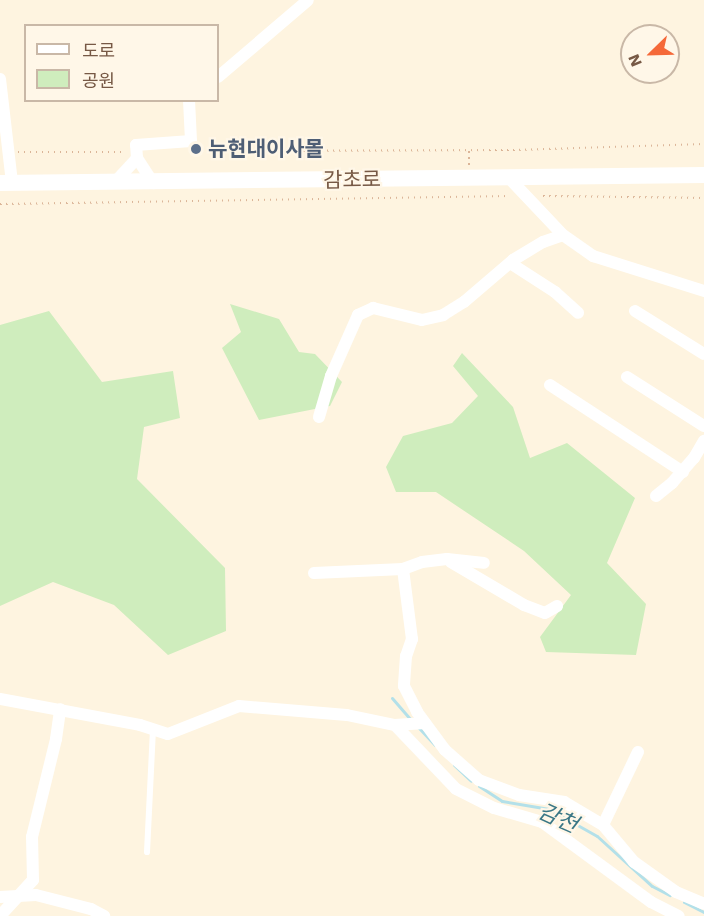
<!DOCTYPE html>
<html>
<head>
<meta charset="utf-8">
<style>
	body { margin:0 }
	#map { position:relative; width:704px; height:916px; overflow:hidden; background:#fef4e0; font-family:"Work Sans","Noto Sans KR",sans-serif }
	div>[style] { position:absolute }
	.green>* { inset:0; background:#cfedbd }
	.stream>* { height:3px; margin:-1.5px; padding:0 1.5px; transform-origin:1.5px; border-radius:1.5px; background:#b3e0e9 }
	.path>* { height:2px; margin-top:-1px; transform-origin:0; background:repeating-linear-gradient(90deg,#dbb598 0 1.5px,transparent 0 6px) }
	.lane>* { height:6px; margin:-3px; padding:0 3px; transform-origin:3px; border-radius:3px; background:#fff }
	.street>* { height:12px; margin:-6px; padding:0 6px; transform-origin:6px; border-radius:6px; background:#fff }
	.secondary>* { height:16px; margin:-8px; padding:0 8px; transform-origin:8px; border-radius:8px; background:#fff }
	.dots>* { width:16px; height:16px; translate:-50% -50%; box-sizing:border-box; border:3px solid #fff7e8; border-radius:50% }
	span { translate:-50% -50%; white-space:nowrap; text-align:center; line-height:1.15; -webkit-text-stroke:4.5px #fff7e8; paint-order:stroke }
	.service-label { font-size:21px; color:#4e5e75; font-weight:700 }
	.left { translate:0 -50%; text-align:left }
	.street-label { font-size:21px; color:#775945 }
	.water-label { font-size:22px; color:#3a7786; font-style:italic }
	.legend { position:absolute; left:24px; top:24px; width:195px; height:78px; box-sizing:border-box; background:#fff7e8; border:2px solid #c9b8a7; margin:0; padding:8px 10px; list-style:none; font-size:18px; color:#775945 }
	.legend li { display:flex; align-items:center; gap:12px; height:30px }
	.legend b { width:30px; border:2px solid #c9b8a7 }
	.north { position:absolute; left:620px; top:24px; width:60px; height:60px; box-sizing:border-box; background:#fff7e8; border:2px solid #c9b8a7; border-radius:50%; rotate:247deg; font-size:16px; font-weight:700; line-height:24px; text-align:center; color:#775945 }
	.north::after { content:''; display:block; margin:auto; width:21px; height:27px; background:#f56939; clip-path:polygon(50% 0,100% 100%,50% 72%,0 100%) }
</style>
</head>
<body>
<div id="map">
	<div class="green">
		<div style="clip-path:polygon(230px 304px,279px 319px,299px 352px,315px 354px,342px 382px,330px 406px,259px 420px,222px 348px,241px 332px)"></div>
		<div style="clip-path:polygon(49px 311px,102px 382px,173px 371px,180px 418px,144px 427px,137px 479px,225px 568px,226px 631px,168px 655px,114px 605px,53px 582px,0 606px,0 325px)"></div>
		<div style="clip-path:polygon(462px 353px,513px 407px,530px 458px,567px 443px,635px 498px,607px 563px,646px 604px,636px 655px,546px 652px,540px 637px,571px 595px,524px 551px,436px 492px,396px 492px,386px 467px,403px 436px,452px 423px,478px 396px,453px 366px)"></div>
	</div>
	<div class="stream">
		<div style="left:392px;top:698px;width:30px;rotate:49deg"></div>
		<div style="left:419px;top:728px;width:23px;rotate:47deg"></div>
		<div style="left:454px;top:765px;width:23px;rotate:43deg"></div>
		<div style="left:479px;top:786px;width:27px;rotate:33deg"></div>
		<div style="left:502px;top:801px;width:48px;rotate:9.7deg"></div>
		<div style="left:549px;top:809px;width:55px;rotate:29.4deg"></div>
		<div style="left:597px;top:836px;width:74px;rotate:42.3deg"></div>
		<div style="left:652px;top:886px;width:20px;rotate:27deg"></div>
		<div style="left:684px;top:902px;width:22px;rotate:27deg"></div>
	</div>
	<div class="path">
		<div style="left:195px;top:151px;width:318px;rotate:-0.2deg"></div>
		<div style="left:513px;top:150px;width:191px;rotate:-1.8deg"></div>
		<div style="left:18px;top:152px;width:108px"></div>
		<div style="left:469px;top:165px;width:15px;rotate:-90deg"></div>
		<div style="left:543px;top:196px;width:161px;rotate:0.7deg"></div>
		<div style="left:0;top:204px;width:510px;rotate:-0.9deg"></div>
	</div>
	<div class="lane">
		<div style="left:147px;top:852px;width:122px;rotate:-87.2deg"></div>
	</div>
	<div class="street">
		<div style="left:218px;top:77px;width:118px;rotate:-40.5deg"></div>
		<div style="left:0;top:79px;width:105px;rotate:83.4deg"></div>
		<div style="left:137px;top:158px;width:13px;rotate:-94deg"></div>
		<div style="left:136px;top:145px;width:55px;rotate:-4.2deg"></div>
		<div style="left:191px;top:141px;width:41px;rotate:-92.8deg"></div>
		<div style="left:508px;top:177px;width:80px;rotate:46.5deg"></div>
		<div style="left:563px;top:235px;width:37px;rotate:35deg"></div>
		<div style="left:593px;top:256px;width:116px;rotate:17.5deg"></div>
		<div style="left:114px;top:183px;width:34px;rotate:-47deg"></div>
		<div style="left:137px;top:158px;width:30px;rotate:57deg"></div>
		<div style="left:510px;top:263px;width:54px;rotate:32.8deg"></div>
		<div style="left:555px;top:292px;width:31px;rotate:42deg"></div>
		<div style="left:635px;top:311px;width:81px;rotate:31.9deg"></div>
		<div style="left:627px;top:377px;width:91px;rotate:32.5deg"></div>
		<div style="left:550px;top:385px;width:159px;rotate:33.2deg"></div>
		<div style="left:319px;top:417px;width:43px;rotate:-73.7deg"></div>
		<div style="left:331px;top:376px;width:67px;rotate:-66.1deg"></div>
		<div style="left:358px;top:315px;width:17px;rotate:-25deg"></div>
		<div style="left:373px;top:308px;width:50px;rotate:13.8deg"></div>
		<div style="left:422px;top:320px;width:22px;rotate:-13deg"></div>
		<div style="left:443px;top:315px;width:25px;rotate:-32deg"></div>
		<div style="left:464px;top:302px;width:65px;rotate:-40.6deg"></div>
		<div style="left:513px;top:260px;width:35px;rotate:-31deg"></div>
		<div style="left:543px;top:242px;width:21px;rotate:-19deg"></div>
		<div style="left:656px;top:496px;width:21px;rotate:-39deg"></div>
		<div style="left:672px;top:483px;width:33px;rotate:-49deg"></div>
		<div style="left:694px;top:458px;width:20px;rotate:-60deg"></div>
		<div style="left:451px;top:562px;width:85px;rotate:30.5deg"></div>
		<div style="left:524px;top:605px;width:22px;rotate:21deg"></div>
		<div style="left:545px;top:613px;width:14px;rotate:-30deg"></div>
		<div style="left:403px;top:569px;width:71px;rotate:82.7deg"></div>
		<div style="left:412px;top:639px;width:18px;rotate:109deg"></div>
		<div style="left:406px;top:656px;width:30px;rotate:94deg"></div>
		<div style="left:404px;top:686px;width:29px;rotate:63deg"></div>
		<div style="left:417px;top:712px;width:47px;rotate:53.6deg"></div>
		<div style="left:445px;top:750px;width:45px;rotate:41.4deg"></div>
		<div style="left:479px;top:780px;width:43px;rotate:20.6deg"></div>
		<div style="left:519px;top:795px;width:46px;rotate:8.8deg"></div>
		<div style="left:564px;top:802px;width:45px;rotate:30.5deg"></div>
		<div style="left:603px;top:825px;width:48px;rotate:50deg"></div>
		<div style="left:634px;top:862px;width:52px;rotate:35.5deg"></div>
		<div style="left:676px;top:892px;width:30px;rotate:23deg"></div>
		<div style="left:314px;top:573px;width:89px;rotate:-2.6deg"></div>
		<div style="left:403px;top:569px;width:20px;rotate:-20deg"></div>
		<div style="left:422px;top:562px;width:25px;rotate:-7deg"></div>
		<div style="left:447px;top:559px;width:37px;rotate:6deg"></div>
		<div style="left:0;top:699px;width:142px;rotate:10.5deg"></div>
		<div style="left:140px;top:725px;width:29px;rotate:18deg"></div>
		<div style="left:168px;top:734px;width:76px;rotate:-21.5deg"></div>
		<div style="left:239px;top:706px;width:108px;rotate:4.8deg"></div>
		<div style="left:347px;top:715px;width:49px;rotate:11.8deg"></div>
		<div style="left:395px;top:725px;width:30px;rotate:-4deg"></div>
		<div style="left:395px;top:725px;width:88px;rotate:46.4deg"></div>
		<div style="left:456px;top:789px;width:42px;rotate:26.6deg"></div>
		<div style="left:494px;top:808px;width:50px;rotate:16.3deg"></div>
		<div style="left:542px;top:822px;width:135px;rotate:36.3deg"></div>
		<div style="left:651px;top:902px;width:31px;rotate:27deg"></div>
		<div style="left:603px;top:825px;width:81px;rotate:-64.4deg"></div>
		<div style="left:0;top:897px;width:36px;rotate:-3deg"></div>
		<div style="left:36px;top:895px;width:57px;rotate:14.3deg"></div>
		<div style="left:91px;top:909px;width:15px;rotate:28deg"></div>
		<div style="left:0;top:916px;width:49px;rotate:-47.5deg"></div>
		<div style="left:33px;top:880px;width:43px;rotate:-91.3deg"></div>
		<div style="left:32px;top:837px;width:101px;rotate:-76.2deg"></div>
		<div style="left:56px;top:739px;width:30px;rotate:-82deg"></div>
	</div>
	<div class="secondary">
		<div style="left:0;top:183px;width:704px;rotate:-0.65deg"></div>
	</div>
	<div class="dots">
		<div style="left:196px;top:149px;background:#5c6f8a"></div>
	</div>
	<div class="service-label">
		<span class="left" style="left:208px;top:149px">뉴현대이사몰</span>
	</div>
	<div class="street-label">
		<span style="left:352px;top:180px;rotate:-1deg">감초로</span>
	</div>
	<div class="water-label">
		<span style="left:558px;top:818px;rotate:24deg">감천</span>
	</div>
	<ul class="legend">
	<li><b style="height:8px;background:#fff"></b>도로</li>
	<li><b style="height:16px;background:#cfedbd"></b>공원</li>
	</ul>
	<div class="north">N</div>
</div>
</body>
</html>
